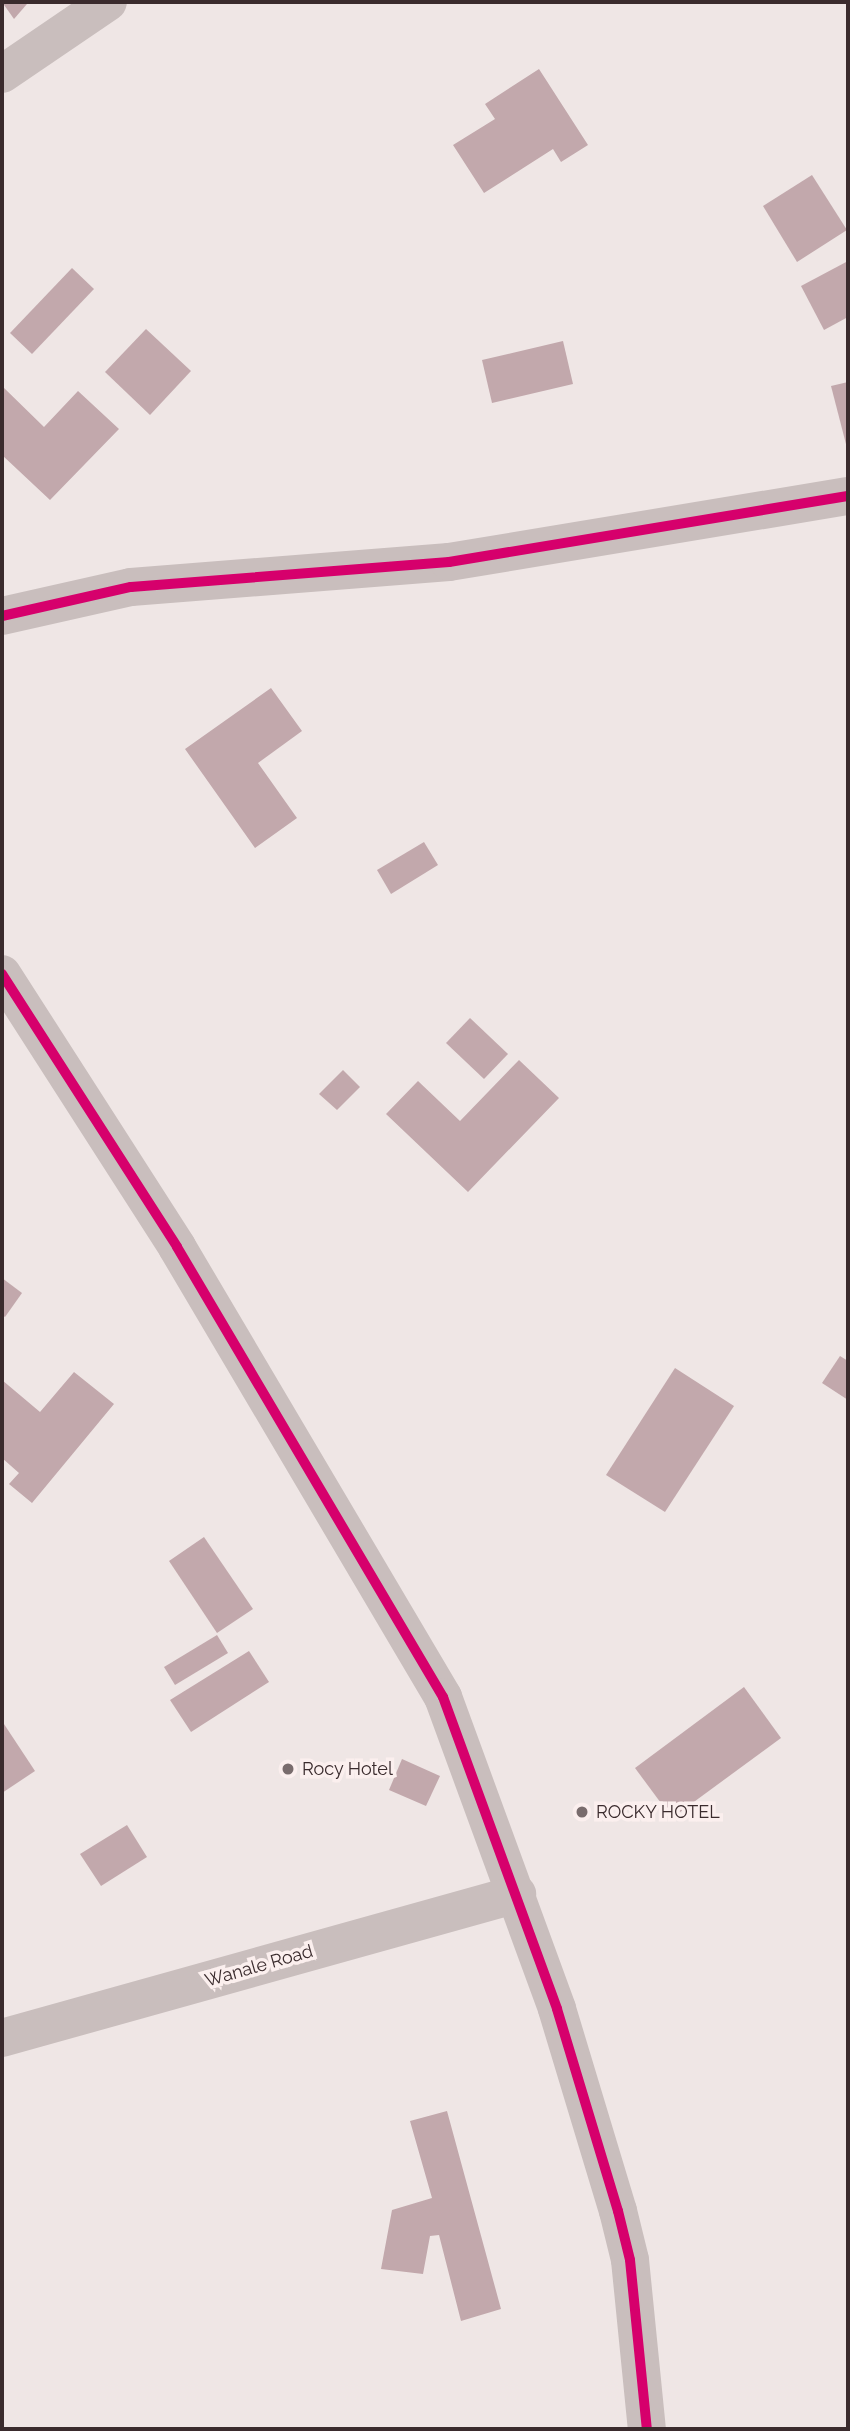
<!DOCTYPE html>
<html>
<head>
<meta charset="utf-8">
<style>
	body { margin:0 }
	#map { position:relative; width:850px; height:2431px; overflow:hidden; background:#efe6e5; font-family:Raleway,sans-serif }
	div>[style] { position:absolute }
	.building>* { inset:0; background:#c2a8ac }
	.minor>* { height:38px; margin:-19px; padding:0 19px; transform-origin:19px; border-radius:19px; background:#c9bebd }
	.cycleway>* { height:10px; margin:-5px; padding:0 5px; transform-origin:5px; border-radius:5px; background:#d6006c }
	.dots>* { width:19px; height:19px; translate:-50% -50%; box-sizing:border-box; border:4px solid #fbefee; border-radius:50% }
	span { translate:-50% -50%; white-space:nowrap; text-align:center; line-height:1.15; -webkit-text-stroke:7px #fbefee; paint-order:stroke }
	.poi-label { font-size:18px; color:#3a2b2d }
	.left { translate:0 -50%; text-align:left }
	.street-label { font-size:18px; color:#3a2b2d }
	.frame { position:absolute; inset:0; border:4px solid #3a2b2d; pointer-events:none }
</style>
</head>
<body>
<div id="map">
	<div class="building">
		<div style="clip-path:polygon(2px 2px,24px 2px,27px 4px,14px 19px)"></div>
		<div style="clip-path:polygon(539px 69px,588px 145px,561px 162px,553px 149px,484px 193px,453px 145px,495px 119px,485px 104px)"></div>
		<div style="clip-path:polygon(812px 175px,847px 230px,797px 262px,763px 206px)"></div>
		<div style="clip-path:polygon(848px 261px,848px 317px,824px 330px,801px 286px)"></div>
		<div style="clip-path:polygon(72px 268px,94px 289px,32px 354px,10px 333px)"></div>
		<div style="clip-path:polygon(146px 329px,191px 371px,150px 415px,105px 372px)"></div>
		<div style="clip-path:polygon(563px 341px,573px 384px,492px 403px,482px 360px)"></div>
		<div style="clip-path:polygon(848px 382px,848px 448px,847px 448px,831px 386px)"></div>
		<div style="clip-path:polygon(2px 386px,44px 427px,78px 391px,119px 429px,50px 500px,2px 455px)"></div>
		<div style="clip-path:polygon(271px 688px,302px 731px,258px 763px,297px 818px,255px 848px,185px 749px)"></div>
		<div style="clip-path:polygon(424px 842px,438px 865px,391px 894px,377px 870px)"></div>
		<div style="clip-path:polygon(470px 1018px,508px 1054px,484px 1079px,446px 1043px)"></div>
		<div style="clip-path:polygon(519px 1060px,559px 1098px,468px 1192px,386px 1114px,418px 1081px,460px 1121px)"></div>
		<div style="clip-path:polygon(343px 1070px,360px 1087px,337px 1110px,319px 1094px)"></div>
		<div style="clip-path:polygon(2px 1278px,22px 1293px,5px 1317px,2px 1315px)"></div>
		<div style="clip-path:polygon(840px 1356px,848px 1361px,848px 1400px,822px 1383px)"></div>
		<div style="clip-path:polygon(675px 1368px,734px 1406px,665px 1512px,606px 1475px)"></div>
		<div style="clip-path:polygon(74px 1372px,114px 1404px,32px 1503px,9px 1484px,19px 1473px,2px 1458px,2px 1380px,40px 1412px)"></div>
		<div style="clip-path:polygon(204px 1537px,253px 1609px,217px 1633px,169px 1561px)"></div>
		<div style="clip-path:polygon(217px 1635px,228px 1653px,175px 1685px,164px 1667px)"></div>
		<div style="clip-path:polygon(249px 1651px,269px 1682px,191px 1732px,170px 1700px)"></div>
		<div style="clip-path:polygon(744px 1687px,781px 1738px,672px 1818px,635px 1768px)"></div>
		<div style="clip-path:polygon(2px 1721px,35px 1771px,2px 1793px)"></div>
		<div style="clip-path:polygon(402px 1759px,440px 1776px,426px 1806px,389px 1790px)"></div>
		<div style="clip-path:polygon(127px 1825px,147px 1857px,101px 1886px,80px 1854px)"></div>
		<div style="clip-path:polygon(447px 2111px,501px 2309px,461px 2321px,439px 2235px,430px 2236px,423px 2274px,381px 2269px,392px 2210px,432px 2198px,410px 2121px)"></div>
	</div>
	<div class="minor">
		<div style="left:2px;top:74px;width:128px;rotate:-34.2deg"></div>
		<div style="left:2px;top:616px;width:132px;rotate:-12.7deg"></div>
		<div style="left:131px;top:587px;width:319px;rotate:-4.5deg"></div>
		<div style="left:449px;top:562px;width:404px;rotate:-9.4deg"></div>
		<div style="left:2px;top:974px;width:324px;rotate:57.3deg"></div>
		<div style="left:177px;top:1247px;width:523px;rotate:59.41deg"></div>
		<div style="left:443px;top:1697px;width:332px;rotate:69.9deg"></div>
		<div style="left:557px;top:2009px;width:211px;rotate:73.2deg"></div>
		<div style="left:618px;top:2211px;width:50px;rotate:76.2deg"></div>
		<div style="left:630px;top:2260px;width:170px;rotate:84.3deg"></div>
		<div style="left:2px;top:2038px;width:535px;rotate:-15.62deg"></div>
	</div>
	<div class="cycleway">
		<div style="left:2px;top:616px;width:132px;rotate:-12.7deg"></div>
		<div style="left:131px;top:587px;width:319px;rotate:-4.5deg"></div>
		<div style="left:449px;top:562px;width:404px;rotate:-9.4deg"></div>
		<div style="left:2px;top:974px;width:324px;rotate:57.3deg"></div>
		<div style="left:177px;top:1247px;width:523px;rotate:59.41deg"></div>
		<div style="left:443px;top:1697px;width:332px;rotate:69.9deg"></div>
		<div style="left:557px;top:2009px;width:211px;rotate:73.2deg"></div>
		<div style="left:618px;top:2211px;width:50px;rotate:76.2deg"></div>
		<div style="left:630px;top:2260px;width:170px;rotate:84.3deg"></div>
	</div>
	<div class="dots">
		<div style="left:288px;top:1769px;background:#796c6d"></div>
		<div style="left:582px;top:1812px;background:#796c6d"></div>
	</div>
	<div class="poi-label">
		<span class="left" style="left:302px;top:1769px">Rocy Hotel</span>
		<span class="left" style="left:596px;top:1812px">ROCKY HOTEL</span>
	</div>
	<div class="street-label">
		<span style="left:259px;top:1966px;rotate:-16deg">Wanale Road</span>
	</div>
	<div class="frame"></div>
</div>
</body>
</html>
